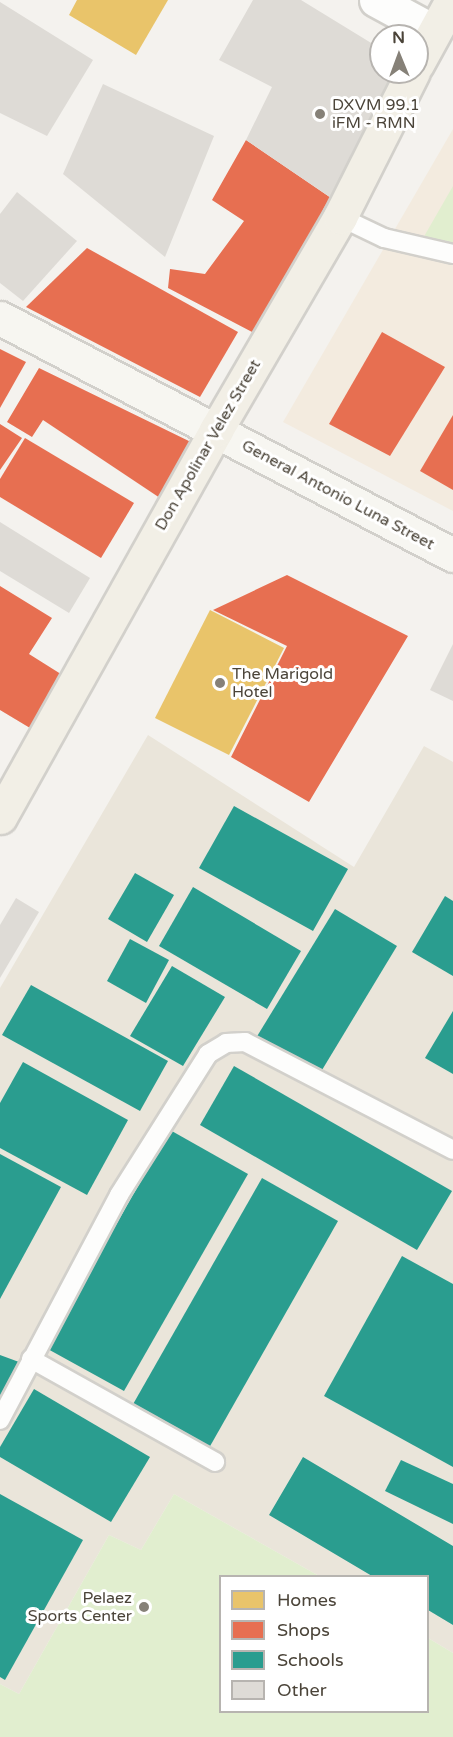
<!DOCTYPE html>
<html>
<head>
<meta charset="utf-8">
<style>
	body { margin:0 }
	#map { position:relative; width:453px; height:1737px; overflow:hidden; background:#f4f2ee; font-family:"Varela Round",sans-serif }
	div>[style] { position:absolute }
	.commercial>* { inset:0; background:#f3ebdf }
	.education>* { inset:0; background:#eae5da }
	.green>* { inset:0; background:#e1eecf }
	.homes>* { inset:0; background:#e9c46a }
	.shops>* { inset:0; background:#e76f51 }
	.schools>* { inset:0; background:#2a9d8f }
	.building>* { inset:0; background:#dedbd6 }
	.roads { filter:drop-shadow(2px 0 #d2d0cb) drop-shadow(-2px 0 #d2d0cb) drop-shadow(0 2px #d2d0cb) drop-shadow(0 -2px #d2d0cb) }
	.lane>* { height:18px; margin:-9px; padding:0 9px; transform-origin:9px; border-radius:9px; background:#fdfdfc }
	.street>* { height:33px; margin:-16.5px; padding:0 16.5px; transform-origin:16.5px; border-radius:16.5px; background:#fdfdfc }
	.secondary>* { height:33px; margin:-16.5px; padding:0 16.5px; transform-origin:16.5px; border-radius:16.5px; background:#f7f6f1 }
	.primary>* { height:33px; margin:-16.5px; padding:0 16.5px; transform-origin:16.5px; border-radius:16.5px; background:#f2efe6 }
	.dots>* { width:16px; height:16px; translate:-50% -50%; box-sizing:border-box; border:3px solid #fff; border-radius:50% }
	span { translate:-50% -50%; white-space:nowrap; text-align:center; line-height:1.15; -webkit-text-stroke:6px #fff; paint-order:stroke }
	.poi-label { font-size:16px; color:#4b4439 }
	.left { translate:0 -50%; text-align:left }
	.right { translate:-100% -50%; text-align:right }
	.street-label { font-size:16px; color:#4b4439 }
	.legend { position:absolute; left:219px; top:1575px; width:210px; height:138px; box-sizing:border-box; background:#fff; border:2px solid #b7b4b0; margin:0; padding:8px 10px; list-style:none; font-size:18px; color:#4b4439 }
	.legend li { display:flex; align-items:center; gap:12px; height:30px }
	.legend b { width:30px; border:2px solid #b7b4b0 }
	.north { position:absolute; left:369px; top:24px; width:60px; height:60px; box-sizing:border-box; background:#fff; border:2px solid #b7b4b0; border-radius:50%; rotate:359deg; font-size:16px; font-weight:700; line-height:24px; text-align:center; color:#4b4439 }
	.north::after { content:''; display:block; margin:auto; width:21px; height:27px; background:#868178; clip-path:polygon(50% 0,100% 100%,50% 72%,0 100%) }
</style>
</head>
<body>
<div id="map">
	<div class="commercial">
		<div style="clip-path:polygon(453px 129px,453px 511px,283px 422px)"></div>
	</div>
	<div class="education">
		<div style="clip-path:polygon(148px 735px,354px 867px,424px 746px,453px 762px,453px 1653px,428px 1638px,428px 1576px,319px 1576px,174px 1494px,141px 1550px,109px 1535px,19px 1694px,0 1684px,0 988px)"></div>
	</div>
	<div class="green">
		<div style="clip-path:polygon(453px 186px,453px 245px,422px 240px)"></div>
		<div style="clip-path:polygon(174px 1494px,319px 1576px,220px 1576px,220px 1712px,428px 1712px,428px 1638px,453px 1653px,453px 1737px,0 1737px,0 1684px,19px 1694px,109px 1535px,141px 1550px)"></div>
	</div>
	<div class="homes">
		<div style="clip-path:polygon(77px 0,168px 0,136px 55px,69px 15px)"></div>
		<div style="clip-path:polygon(210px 610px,284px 648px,229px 755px,155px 718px)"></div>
	</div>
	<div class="shops">
		<div style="clip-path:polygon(246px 140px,337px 202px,254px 333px,168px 288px,170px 269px,205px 274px,244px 221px,212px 200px)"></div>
		<div style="clip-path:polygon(87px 248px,238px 332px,200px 397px,26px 307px)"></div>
		<div style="clip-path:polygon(382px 332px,445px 367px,390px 456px,329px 424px)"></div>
		<div style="clip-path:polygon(0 349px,26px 362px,0 408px)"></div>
		<div style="clip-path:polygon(39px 368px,195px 444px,163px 500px,43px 420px,32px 437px,7px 422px)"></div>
		<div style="clip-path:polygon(453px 415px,453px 490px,420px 471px)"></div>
		<div style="clip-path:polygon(0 424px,22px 438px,0 470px)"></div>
		<div style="clip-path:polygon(25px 438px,134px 503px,101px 558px,0 497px,0 479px)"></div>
		<div style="clip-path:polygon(287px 575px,408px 636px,309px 802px,231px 757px,287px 646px,213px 610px)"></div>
		<div style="clip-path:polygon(0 586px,52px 618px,29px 654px,64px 676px,30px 728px,0 710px)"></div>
	</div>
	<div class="schools">
		<div style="clip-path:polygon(234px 806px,348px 869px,313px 931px,199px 868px)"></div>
		<div style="clip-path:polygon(135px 873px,174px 895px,147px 942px,108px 919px)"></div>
		<div style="clip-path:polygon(193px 887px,301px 951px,267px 1009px,159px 946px)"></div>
		<div style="clip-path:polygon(445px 896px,453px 901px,453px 976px,412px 952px)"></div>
		<div style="clip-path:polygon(335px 909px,397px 946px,319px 1075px,256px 1038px)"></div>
		<div style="clip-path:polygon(130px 939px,169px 960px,146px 1003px,107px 981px)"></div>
		<div style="clip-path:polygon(172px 966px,225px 997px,183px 1066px,130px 1036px)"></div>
		<div style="clip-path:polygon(31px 985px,168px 1061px,140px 1111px,2px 1035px)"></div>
		<div style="clip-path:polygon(453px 1011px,453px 1074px,425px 1058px)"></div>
		<div style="clip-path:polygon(23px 1062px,128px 1120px,87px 1195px,0 1148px,0 1103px)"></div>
		<div style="clip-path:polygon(234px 1066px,452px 1191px,417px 1250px,200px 1125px)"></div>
		<div style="clip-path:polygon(170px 1130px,248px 1174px,124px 1391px,46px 1348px)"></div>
		<div style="clip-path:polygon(0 1154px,61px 1187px,0 1299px)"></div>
		<div style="clip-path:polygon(262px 1178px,338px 1221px,209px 1448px,132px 1406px)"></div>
		<div style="clip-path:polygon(402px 1256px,453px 1284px,453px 1467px,324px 1396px)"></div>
		<div style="clip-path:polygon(0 1355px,19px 1362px,0 1405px)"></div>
		<div style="clip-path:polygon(34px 1389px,150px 1457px,111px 1522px,0 1457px,0 1447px)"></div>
		<div style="clip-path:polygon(303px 1457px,453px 1546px,453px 1625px,428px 1610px,428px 1576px,372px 1576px,269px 1515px)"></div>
		<div style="clip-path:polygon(401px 1460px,453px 1484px,453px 1524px,385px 1491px)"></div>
		<div style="clip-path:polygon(0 1494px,83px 1540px,5px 1680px,0 1677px)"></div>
	</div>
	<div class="building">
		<div style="clip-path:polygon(253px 0,301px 0,381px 49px,381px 72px,402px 72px,337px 202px,246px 140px,272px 87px,219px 60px)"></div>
		<div style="clip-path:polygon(0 2px,93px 60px,47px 136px,0 113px)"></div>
		<div style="clip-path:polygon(103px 84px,214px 136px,165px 257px,63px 174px)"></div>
		<div style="clip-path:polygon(17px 192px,77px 241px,23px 301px,0 283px,0 214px)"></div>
		<div style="clip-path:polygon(0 522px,90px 578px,69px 613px,0 571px)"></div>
		<div style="clip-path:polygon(453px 644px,453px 701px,430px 690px)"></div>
		<div style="clip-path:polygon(16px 898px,39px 912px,0 978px,0 925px)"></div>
	</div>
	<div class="roads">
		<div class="lane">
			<div style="left:340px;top:217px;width:49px;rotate:25.5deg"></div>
			<div style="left:384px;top:238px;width:71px;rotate:13.1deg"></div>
			<div style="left:31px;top:1359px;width:211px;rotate:29.2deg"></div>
			<div style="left:0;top:1420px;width:255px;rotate:-62.1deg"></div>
			<div style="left:119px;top:1195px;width:167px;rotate:-57.7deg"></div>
			<div style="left:208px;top:1054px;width:21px;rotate:-31deg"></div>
			<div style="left:226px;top:1043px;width:19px;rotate:-3deg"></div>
			<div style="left:245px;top:1042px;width:234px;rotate:27.4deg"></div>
		</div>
		<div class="street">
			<div style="left:376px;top:0;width:65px;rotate:28.5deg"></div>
		</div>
		<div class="secondary">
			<div style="left:0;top:318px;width:511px;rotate:27.62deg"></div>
		</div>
		<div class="primary">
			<div style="left:417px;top:64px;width:73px;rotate:-61.3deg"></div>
			<div style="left:0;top:817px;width:443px;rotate:-60.8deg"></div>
			<div style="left:216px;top:430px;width:246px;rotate:-59.8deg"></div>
			<div style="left:340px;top:217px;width:162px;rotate:-63.3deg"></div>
		</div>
	</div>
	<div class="dots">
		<div style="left:320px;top:114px;background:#868178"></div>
		<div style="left:220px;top:683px;background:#868178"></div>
		<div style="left:144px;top:1607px;background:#868178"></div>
	</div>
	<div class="poi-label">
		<span class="left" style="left:332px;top:114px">DXVM 99.1<br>iFM - RMN</span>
		<span class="left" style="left:232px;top:683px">The Marigold<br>Hotel</span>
		<span class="right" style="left:132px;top:1607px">Pelaez<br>Sports Center</span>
	</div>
	<div class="street-label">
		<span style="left:208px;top:445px;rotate:-60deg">Don Apolinar Velez Street</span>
		<span style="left:338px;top:495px;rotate:28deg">General Antonio Luna Street</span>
	</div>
	<ul class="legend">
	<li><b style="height:16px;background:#e9c46a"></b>Homes</li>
	<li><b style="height:16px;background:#e76f51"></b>Shops</li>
	<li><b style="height:16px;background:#2a9d8f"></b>Schools</li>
	<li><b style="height:16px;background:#dedbd6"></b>Other</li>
	</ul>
	<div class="north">N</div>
</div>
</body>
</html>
